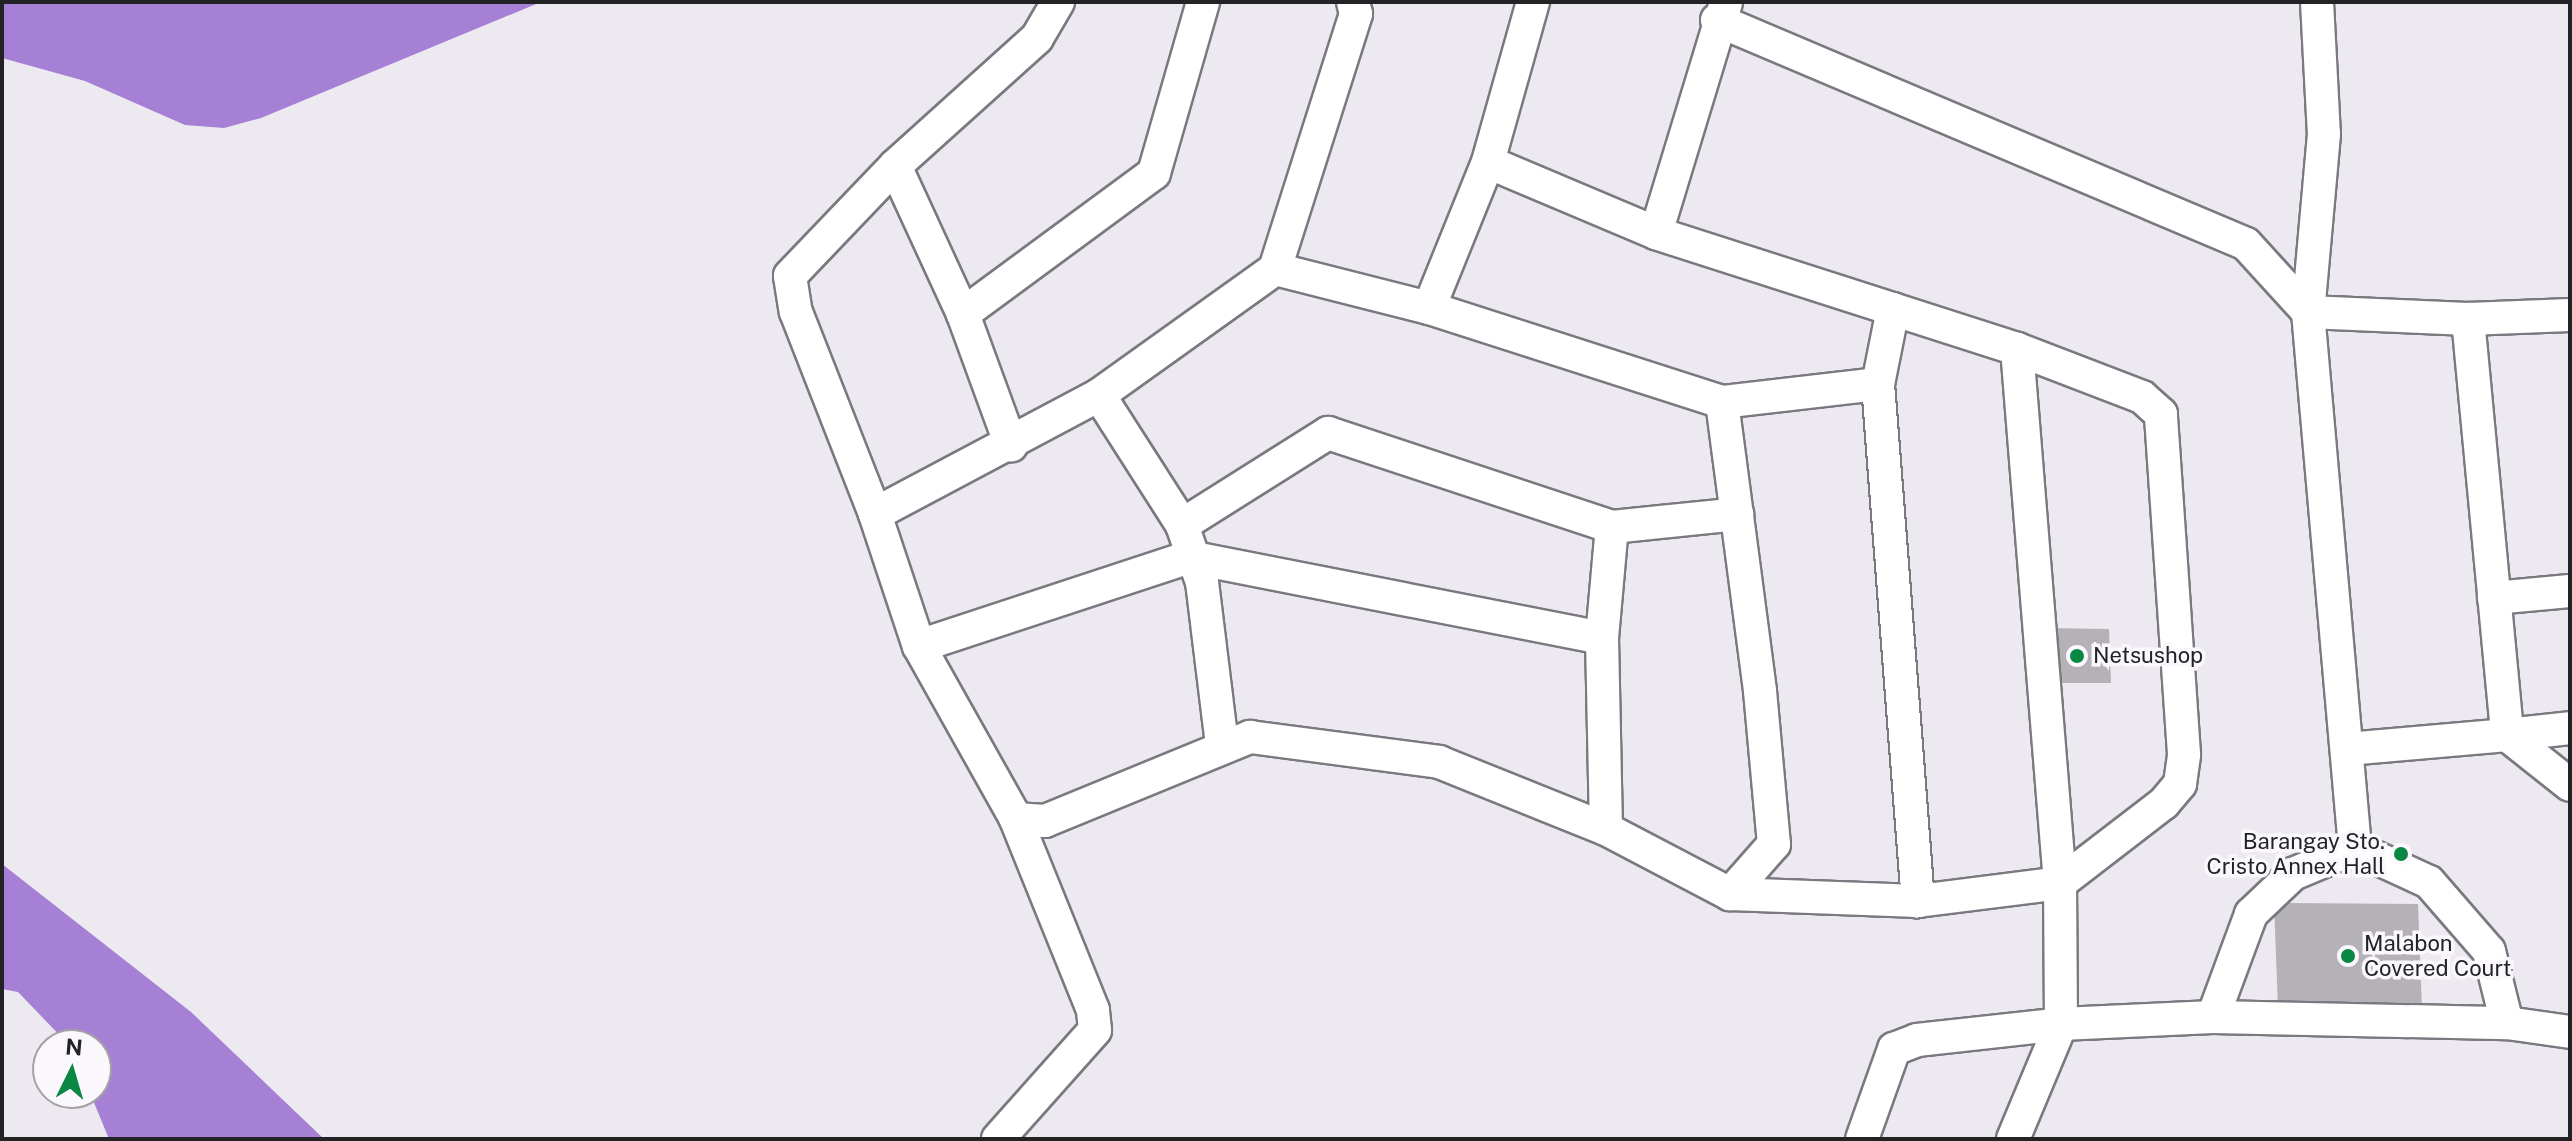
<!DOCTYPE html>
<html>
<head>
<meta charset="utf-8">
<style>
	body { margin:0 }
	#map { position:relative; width:2572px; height:1141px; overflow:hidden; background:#eceaf0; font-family:"Public Sans",sans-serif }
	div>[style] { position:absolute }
	.water>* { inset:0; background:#a580d4 }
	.building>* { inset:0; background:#b4b2b7 }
	.roads { filter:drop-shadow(2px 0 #7b797f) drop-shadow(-2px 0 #7b797f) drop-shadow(0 2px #7b797f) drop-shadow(0 -2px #7b797f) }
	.street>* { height:32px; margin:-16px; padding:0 16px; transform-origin:16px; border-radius:16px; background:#fff }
	.dots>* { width:22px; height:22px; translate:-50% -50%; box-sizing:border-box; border:4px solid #faf7fd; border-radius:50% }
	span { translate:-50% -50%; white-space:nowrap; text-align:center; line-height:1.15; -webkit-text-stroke:7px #faf7fd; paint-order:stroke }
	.poi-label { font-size:22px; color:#232224 }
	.left { translate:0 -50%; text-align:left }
	.right { translate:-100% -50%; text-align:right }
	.frame { position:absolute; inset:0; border:4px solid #232224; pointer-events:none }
	.north { position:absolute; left:32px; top:1029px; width:80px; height:80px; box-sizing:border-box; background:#faf7fd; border:2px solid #a4a2a6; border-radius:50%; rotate:5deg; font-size:22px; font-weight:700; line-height:32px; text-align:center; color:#232224 }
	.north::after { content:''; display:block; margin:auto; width:28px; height:36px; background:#098843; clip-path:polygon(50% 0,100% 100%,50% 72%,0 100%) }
</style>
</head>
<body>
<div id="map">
	<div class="water">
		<div style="clip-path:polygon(2px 2px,541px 2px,261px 118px,224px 128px,185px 125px,85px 81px,2px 58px)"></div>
		<div style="clip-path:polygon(2px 864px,191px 1012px,324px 1139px,109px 1139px,90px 1093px,96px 1093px,96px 1045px,69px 1045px,18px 992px,2px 989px)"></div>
	</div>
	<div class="building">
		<div style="clip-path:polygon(2042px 628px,2109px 629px,2111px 683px,2046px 683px)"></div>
		<div style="clip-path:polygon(2274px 903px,2418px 904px,2422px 1011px,2278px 1009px)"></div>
	</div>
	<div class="roads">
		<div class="street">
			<div style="left:1058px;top:2px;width:42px;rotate:120.3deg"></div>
			<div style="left:1037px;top:38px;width:191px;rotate:138deg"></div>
			<div style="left:895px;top:166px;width:152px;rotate:133.7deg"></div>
			<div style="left:790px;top:276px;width:36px;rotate:81deg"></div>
			<div style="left:796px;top:312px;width:217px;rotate:68.6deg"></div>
			<div style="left:875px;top:514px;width:139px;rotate:71.6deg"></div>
			<div style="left:919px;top:646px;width:198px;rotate:60.7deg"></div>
			<div style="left:1016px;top:819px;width:29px;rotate:4deg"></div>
			<div style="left:1045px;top:821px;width:222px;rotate:-22.3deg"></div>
			<div style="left:1250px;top:737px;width:191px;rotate:7.5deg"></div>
			<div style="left:1439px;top:762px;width:180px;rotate:21.9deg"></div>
			<div style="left:1606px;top:829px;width:140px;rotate:27.7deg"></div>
			<div style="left:1730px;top:894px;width:188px;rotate:2.1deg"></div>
			<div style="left:1918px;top:901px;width:143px;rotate:-7.2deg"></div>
			<div style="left:2060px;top:883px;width:131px;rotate:-37.6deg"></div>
			<div style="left:2164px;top:803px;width:25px;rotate:-50deg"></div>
			<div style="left:2180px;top:784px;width:30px;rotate:-82deg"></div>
			<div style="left:2184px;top:754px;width:341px;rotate:-93.9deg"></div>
			<div style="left:2161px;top:414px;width:25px;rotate:-138deg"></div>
			<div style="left:2142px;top:397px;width:134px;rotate:-159deg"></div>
			<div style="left:2017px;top:349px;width:379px;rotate:-162.2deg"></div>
			<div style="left:1656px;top:233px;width:182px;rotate:-157.1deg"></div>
			<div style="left:2317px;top:2px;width:132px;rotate:87deg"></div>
			<div style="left:2324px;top:134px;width:179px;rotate:95.1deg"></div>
			<div style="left:2308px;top:312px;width:538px;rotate:84.99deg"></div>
			<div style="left:1717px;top:20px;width:574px;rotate:22.95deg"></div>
			<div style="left:2246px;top:244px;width:92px;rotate:47.6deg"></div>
			<div style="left:2308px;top:312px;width:160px;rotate:2.5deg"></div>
			<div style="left:2468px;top:319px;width:102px;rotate:-2.2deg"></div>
			<div style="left:895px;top:166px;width:163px;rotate:65.3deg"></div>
			<div style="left:963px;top:314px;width:140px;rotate:69.9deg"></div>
			<div style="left:1656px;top:233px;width:240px;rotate:-73.1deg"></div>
			<div style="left:1275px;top:269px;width:268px;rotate:-72.4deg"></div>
			<div style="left:1356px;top:14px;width:12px;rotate:-104deg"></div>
			<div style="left:1429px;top:308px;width:157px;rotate:-68deg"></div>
			<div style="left:1488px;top:162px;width:166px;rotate:-74.3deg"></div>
			<div style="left:1893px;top:309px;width:76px;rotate:101.3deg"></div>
			<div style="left:1878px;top:384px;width:519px;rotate:85.58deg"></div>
			<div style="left:963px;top:314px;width:237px;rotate:-36.4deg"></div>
			<div style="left:1154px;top:173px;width:178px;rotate:-74deg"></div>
			<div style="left:2468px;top:319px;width:418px;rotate:84.6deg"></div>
			<div style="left:2507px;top:735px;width:63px;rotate:-6.3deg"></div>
			<div style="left:1099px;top:395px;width:154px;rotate:57.4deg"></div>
			<div style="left:1182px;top:525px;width:60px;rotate:70.7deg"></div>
			<div style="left:1202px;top:582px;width:165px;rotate:83deg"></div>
			<div style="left:1722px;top:402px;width:157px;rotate:-6.6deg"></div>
			<div style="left:875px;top:514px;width:254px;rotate:-28deg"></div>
			<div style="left:1099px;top:395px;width:216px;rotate:-35.6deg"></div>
			<div style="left:1275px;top:269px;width:159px;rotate:14.2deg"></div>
			<div style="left:1429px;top:308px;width:308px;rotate:17.8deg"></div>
			<div style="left:1722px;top:402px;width:291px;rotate:82.5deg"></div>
			<div style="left:1760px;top:691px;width:154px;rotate:84.8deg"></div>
			<div style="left:1774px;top:844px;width:67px;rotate:131.3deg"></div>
			<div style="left:1182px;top:525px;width:173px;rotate:-32.2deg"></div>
			<div style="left:1328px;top:433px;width:299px;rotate:18.3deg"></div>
			<div style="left:1612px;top:527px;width:126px;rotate:-5.9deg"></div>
			<div style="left:2494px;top:598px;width:76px;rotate:-5.3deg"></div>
			<div style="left:919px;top:646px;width:284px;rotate:-18.2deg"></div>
			<div style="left:1189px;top:557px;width:421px;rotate:11.1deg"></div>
			<div style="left:2347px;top:749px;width:161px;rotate:-5deg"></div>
			<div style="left:2507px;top:735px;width:80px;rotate:38.4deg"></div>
			<div style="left:1606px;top:829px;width:191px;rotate:-91.2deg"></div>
			<div style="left:1602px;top:638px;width:111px;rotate:-84.9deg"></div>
			<div style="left:2213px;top:1017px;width:110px;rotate:-69.7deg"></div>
			<div style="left:2251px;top:914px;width:58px;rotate:-43.6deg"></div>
			<div style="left:2293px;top:874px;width:67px;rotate:-22.8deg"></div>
			<div style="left:2355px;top:848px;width:81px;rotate:24.7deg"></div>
			<div style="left:2429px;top:882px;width:91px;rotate:49deg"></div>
			<div style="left:2489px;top:951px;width:74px;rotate:76deg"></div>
			<div style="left:998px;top:1139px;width:146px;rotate:-48.3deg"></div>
			<div style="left:1095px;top:1030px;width:20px;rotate:-96deg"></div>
			<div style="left:1093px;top:1010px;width:206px;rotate:-112deg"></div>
			<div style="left:1862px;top:1139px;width:96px;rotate:-70.4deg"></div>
			<div style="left:1894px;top:1049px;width:25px;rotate:-21deg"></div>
			<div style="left:1917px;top:1040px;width:145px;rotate:-6.3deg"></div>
			<div style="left:2061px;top:1024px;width:152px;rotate:-2.6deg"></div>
			<div style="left:2213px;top:1017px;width:294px;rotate:1.2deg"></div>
			<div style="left:2507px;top:1023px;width:64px;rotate:8.1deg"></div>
			<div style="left:2013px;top:1139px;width:125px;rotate:-67.3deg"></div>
			<div style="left:2061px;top:1024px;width:141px;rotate:-90.4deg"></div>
			<div style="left:2060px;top:883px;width:536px;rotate:-94.6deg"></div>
		</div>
	</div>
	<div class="dots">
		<div style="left:2077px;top:656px;background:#098843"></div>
		<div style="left:2401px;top:854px;background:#098843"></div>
		<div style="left:2348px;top:956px;background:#098843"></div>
	</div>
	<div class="poi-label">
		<span class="left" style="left:2093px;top:656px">Netsushop</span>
		<span class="right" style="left:2385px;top:854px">Barangay Sto.<br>Cristo Annex Hall</span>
		<span class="left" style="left:2364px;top:956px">Malabon<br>Covered Court</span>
	</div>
	<div class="frame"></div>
	<div class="north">N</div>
</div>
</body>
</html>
